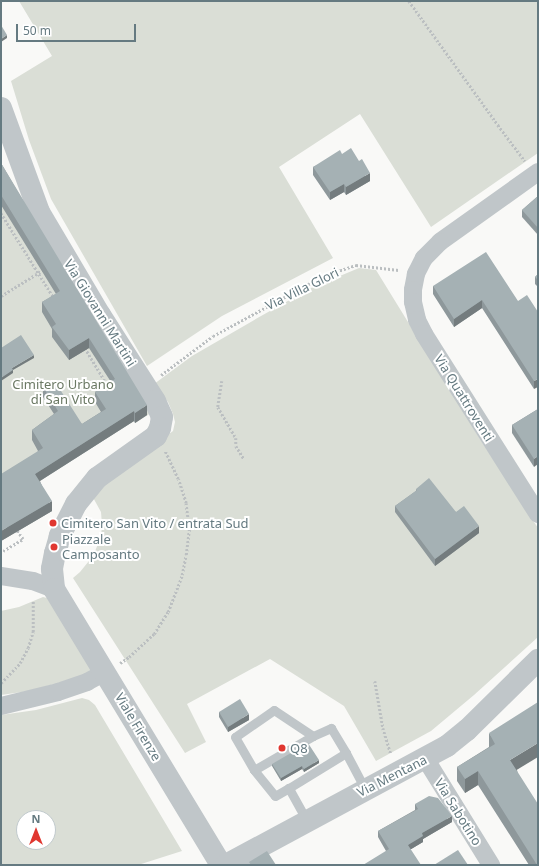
<!DOCTYPE html>
<html>
<head>
<meta charset="utf-8">
<style>
	body { margin:0 }
	#map { position:relative; width:539px; height:866px; overflow:hidden; background:#f9f9f7; font-family:"Noto Sans",sans-serif }
	div>[style] { position:absolute }
	.green>* { inset:0; background:#daded6 }
	.path>* { height:2.5px; margin-top:-1.25px; transform-origin:0; background:repeating-linear-gradient(90deg,#bbbfc1 0 2px,transparent 0 4px) }
	.service>* { height:9px; margin:-4.5px; padding:0 4.5px; transform-origin:4.5px; border-radius:4.5px; background:#c0c6c9 }
	.minor>* { height:18px; margin:-9px; padding:0 9px; transform-origin:9px; border-radius:9px; background:#c0c6c9 }
	.tertiary>* { height:22px; margin:-11px; padding:0 11px; transform-origin:11px; border-radius:11px; background:#c0c6c9 }
	.wall>* { inset:0; background:#8e989b }
	.shaded-wall>* { inset:0; background:#747c7e }
	.building>* { inset:0; background:#a5b1b4 }
	.dots>* { width:11px; height:11px; translate:-50% -50%; box-sizing:border-box; border:2px solid #fff; border-radius:50% }
	span { translate:-50% -50%; white-space:nowrap; text-align:center; line-height:1.15; -webkit-text-stroke:4px #fff; paint-order:stroke }
	.street-label { font-size:13px; color:#657a81 }
	.park-label { font-size:13px; color:#6b7964 }
	.poi-label { font-size:13px; color:#657a81 }
	.left { translate:0 -50%; text-align:left }
	.frame { position:absolute; inset:0; border:2px solid #657a81; pointer-events:none }
	.north { position:absolute; left:16px; top:810px; width:40px; height:40px; box-sizing:border-box; background:#fff; border:1px solid #c1cacd; border-radius:50%; rotate:0deg; font-size:11px; font-weight:700; line-height:16px; text-align:center; color:#657a81 }
	.north::after { content:''; display:block; margin:auto; width:14px; height:18px; background:#e03730; clip-path:polygon(50% 0,100% 100%,50% 72%,0 100%) }
	.scale { position:absolute; left:16px; top:24px; width:120px; height:18px; box-sizing:border-box; border:2px solid #657a81; border-top:0; padding-left:5px; font-size:12px; line-height:14px; white-space:nowrap; color:#657a81; -webkit-text-stroke:3px #fff; paint-order:stroke }
</style>
</head>
<body>
<div id="map">
	<div class="green">
		<div style="clip-path:polygon(19px 1px,538px 1px,538px 153px,431px 227px,360px 114px,279px 167px,333px 258px,222px 316px,147px 366px,51px 199px,29px 140px,11px 81px,52px 56px)"></div>
		<div style="clip-path:polygon(1px 172px,151px 413px,135px 423px,134px 421px,36px 483px,52px 511px,1px 541px)"></div>
		<div style="clip-path:polygon(359px 268px,376px 270px,480px 439px,538px 528px,538px 637px,474px 695px,431px 731px,376px 761px,344px 706px,270px 659px,187px 704px,206px 742px,185px 753px,73px 578px,80px 572px,93px 556px,101px 537px,102px 525px,101px 512px,90px 492px,173px 431px,175px 422px,173px 414px,168px 402px,154px 384px,192px 356px,261px 316px,311px 288px)"></div>
		<div style="clip-path:polygon(43px 597px,47px 598px,92px 667px,87px 675px,29px 691px,1px 695px,1px 611px,19px 607px)"></div>
		<div style="clip-path:polygon(evenodd,82px 698px,89px 700px,95px 705px,182px 851px,138px 865px,1px 865px,1px 715px,36px 710px,82px 698px,24px 818px,48px 818px,48px 842px,24px 842px,24px 818px)"></div>
	</div>
	<div class="path">
		<div style="left:409px;top:1px;width:153px;rotate:54.3deg"></div>
		<div style="left:498px;top:125px;width:45px;rotate:53.1deg"></div>
		<div style="left:1px;top:213px;width:100px;rotate:58.1deg"></div>
		<div style="left:1px;top:296px;width:49px;rotate:-31.8deg"></div>
		<div style="left:85px;top:348px;width:44px;rotate:58.8deg"></div>
		<div style="left:161px;top:375px;width:65px;rotate:-36.9deg"></div>
		<div style="left:213px;top:336px;width:123px;rotate:-28.6deg"></div>
		<div style="left:321px;top:277px;width:37px;rotate:-19deg"></div>
		<div style="left:356px;top:265px;width:43px;rotate:6.6deg"></div>
		<div style="left:222px;top:381px;width:26px;rotate:99deg"></div>
		<div style="left:218px;top:407px;width:36px;rotate:60deg"></div>
		<div style="left:236px;top:438px;width:8px;rotate:90deg"></div>
		<div style="left:236px;top:446px;width:15px;rotate:58deg"></div>
		<div style="left:3px;top:551px;width:23px;rotate:-31deg"></div>
		<div style="left:23px;top:539px;width:10px;rotate:-127deg"></div>
		<div style="left:120px;top:663px;width:11px;rotate:-34deg"></div>
		<div style="left:129px;top:657px;width:34px;rotate:-43deg"></div>
		<div style="left:154px;top:634px;width:26px;rotate:-58deg"></div>
		<div style="left:168px;top:612px;width:40px;rotate:-69deg"></div>
		<div style="left:182px;top:575px;width:20px;rotate:-79deg"></div>
		<div style="left:186px;top:555px;width:26px;rotate:-83deg"></div>
		<div style="left:189px;top:529px;width:26px;rotate:-97deg"></div>
		<div style="left:186px;top:503px;width:25px;rotate:-108deg"></div>
		<div style="left:178px;top:479px;width:31px;rotate:-115deg"></div>
		<div style="left:375px;top:681px;width:48px;rotate:80.3deg"></div>
		<div style="left:383px;top:728px;width:27px;rotate:73deg"></div>
		<div style="left:1px;top:683px;width:28px;rotate:-46deg"></div>
		<div style="left:20px;top:663px;width:17px;rotate:-62deg"></div>
		<div style="left:28px;top:648px;width:17px;rotate:-73deg"></div>
		<div style="left:33px;top:632px;width:32px;rotate:-90deg"></div>
	</div>
	<div class="service">
		<div style="left:313px;top:736px;width:47px;rotate:-146.3deg"></div>
		<div style="left:274px;top:710px;width:47px;rotate:145.3deg"></div>
		<div style="left:235px;top:737px;width:38px;rotate:60deg"></div>
		<div style="left:254px;top:770px;width:68px;rotate:-30deg"></div>
		<div style="left:313px;top:736px;width:20px;rotate:-24deg"></div>
		<div style="left:331px;top:728px;width:29px;rotate:59deg"></div>
		<div style="left:254px;top:770px;width:33px;rotate:51deg"></div>
		<div style="left:275px;top:796px;width:16px;rotate:-30deg"></div>
		<div style="left:307px;top:821px;width:38px;rotate:-119deg"></div>
		<div style="left:289px;top:788px;width:67px;rotate:-31.6deg"></div>
		<div style="left:346px;top:753px;width:41px;rotate:62.2deg"></div>
	</div>
	<div class="minor">
		<div style="left:538px;top:172px;width:120px;rotate:144.5deg"></div>
		<div style="left:440px;top:242px;width:23px;rotate:135deg"></div>
		<div style="left:424px;top:258px;width:18px;rotate:117deg"></div>
		<div style="left:416px;top:274px;width:16px;rotate:101deg"></div>
		<div style="left:413px;top:290px;width:12px;rotate:90deg"></div>
		<div style="left:413px;top:302px;width:18px;rotate:77deg"></div>
		<div style="left:417px;top:320px;width:16px;rotate:63deg"></div>
		<div style="left:424px;top:334px;width:213px;rotate:57.7deg"></div>
		<div style="left:1px;top:576px;width:32px;rotate:9deg"></div>
		<div style="left:33px;top:581px;width:22px;rotate:21deg"></div>
		<div style="left:1px;top:706px;width:59px;rotate:-13.8deg"></div>
		<div style="left:58px;top:692px;width:31px;rotate:-19deg"></div>
		<div style="left:87px;top:682px;width:21px;rotate:-29deg"></div>
		<div style="left:425px;top:758px;width:126px;rotate:58.3deg"></div>
	</div>
	<div class="tertiary">
		<div style="left:1px;top:108px;width:111px;rotate:69.9deg"></div>
		<div style="left:39px;top:212px;width:120px;rotate:59.4deg"></div>
		<div style="left:100px;top:315px;width:102px;rotate:57.4deg"></div>
		<div style="left:155px;top:401px;width:17px;rotate:66deg"></div>
		<div style="left:162px;top:417px;width:11px;rotate:100deg"></div>
		<div style="left:160px;top:428px;width:9px;rotate:117deg"></div>
		<div style="left:156px;top:436px;width:72px;rotate:144.6deg"></div>
		<div style="left:97px;top:478px;width:33px;rotate:129deg"></div>
		<div style="left:76px;top:504px;width:36px;rotate:117deg"></div>
		<div style="left:60px;top:536px;width:18px;rotate:106deg"></div>
		<div style="left:55px;top:553px;width:16px;rotate:101deg"></div>
		<div style="left:52px;top:569px;width:20px;rotate:84deg"></div>
		<div style="left:54px;top:589px;width:323px;rotate:58.8deg"></div>
		<div style="left:226px;top:865px;width:251px;rotate:-28.3deg"></div>
		<div style="left:447px;top:746px;width:26px;rotate:-39deg"></div>
		<div style="left:467px;top:730px;width:100px;rotate:-44.6deg"></div>
	</div>
	<div class="wall">
		<div style="clip-path:polygon(342px 154px,370px 181px,346px 195px,344px 192px,330px 200px,313px 175px,313px 167px)"></div>
		<div style="clip-path:polygon(1px 163px,147px 415px,135px 423px,134px 421px,40px 481px,52px 511px,1px 541px,38px 451px,32px 440px,32px 430px,54px 414px,43px 397px,43px 387px,82px 424px,101px 412px,95px 402px,95px 392px,111px 382px,89px 348px,69px 360px,52px 337px,52px 329px,42px 312px,42px 302px,56px 294px,1px 205px)"></div>
		<div style="clip-path:polygon(538px 196px,538px 235px,522px 217px,522px 210px)"></div>
		<div style="clip-path:polygon(538px 274px,538px 287px,535px 284px,535px 277px)"></div>
		<div style="clip-path:polygon(433px 286px,518px 301px,538px 312px,534px 389px,482px 308px,454px 327px,433px 294px)"></div>
		<div style="clip-path:polygon(538px 409px,534px 467px,512px 433px,512px 425px)"></div>
		<div style="clip-path:polygon(416px 489px,456px 512px,479px 533px,435px 566px,395px 512px,395px 506px,416px 491px)"></div>
		<div style="clip-path:polygon(219px 712px,249px 720px,228px 732px,219px 717px)"></div>
		<div style="clip-path:polygon(489px 733px,517px 770px,538px 865px,529px 865px,478px 785px,465px 793px,457px 781px,457px 767px,489px 747px)"></div>
		<div style="clip-path:polygon(319px 763px,304px 772px,302px 769px,281px 781px,272px 766px,272px 764px)"></div>
		<div style="clip-path:polygon(415px 804px,452px 822px,423px 839px,423px 842px,411px 849px,386px 851px,378px 837px,378px 831px,415px 810px)"></div>
	</div>
	<div class="shaded-wall">
		<div style="clip-path:polygon(7px 35px,7px 38px,1px 42px,1px 39px)"></div>
		<div style="clip-path:polygon(370px 173px,370px 181px,346px 195px,346px 187px)"></div>
		<div style="clip-path:polygon(344px 184px,344px 192px,330px 200px,330px 192px)"></div>
		<div style="clip-path:polygon(482px 300px,482px 308px,454px 327px,454px 319px)"></div>
		<div style="clip-path:polygon(89px 338px,89px 348px,69px 360px,69px 350px)"></div>
		<div style="clip-path:polygon(34px 355px,34px 358px,13px 370px,13px 373px,1px 381px,1px 378px,12px 368px)"></div>
		<div style="clip-path:polygon(538px 379px,538px 387px,534px 389px,534px 381px)"></div>
		<div style="clip-path:polygon(147px 405px,147px 415px,135px 423px,135px 413px)"></div>
		<div style="clip-path:polygon(134px 411px,134px 421px,35px 484px,35px 474px)"></div>
		<div style="clip-path:polygon(538px 456px,538px 464px,534px 467px,534px 459px)"></div>
		<div style="clip-path:polygon(52px 501px,52px 511px,1px 541px,1px 531px)"></div>
		<div style="clip-path:polygon(479px 526px,479px 533px,435px 566px,435px 559px)"></div>
		<div style="clip-path:polygon(249px 714px,249px 720px,228px 732px,228px 727px)"></div>
		<div style="clip-path:polygon(538px 743px,538px 757px,510px 774px,510px 760px)"></div>
		<div style="clip-path:polygon(319px 760px,319px 763px,304px 772px,304px 769px)"></div>
		<div style="clip-path:polygon(302px 766px,302px 769px,281px 781px,281px 778px)"></div>
		<div style="clip-path:polygon(478px 771px,478px 785px,465px 793px,465px 779px)"></div>
		<div style="clip-path:polygon(452px 816px,452px 822px,423px 839px,423px 842px,408px 851px,408px 845px,422px 833px)"></div>
	</div>
	<div class="building">
		<div style="clip-path:polygon(1px 25px,7px 35px,1px 39px)"></div>
		<div style="clip-path:polygon(351px 148px,359px 161px,362px 159px,370px 173px,346px 187px,344px 184px,330px 192px,313px 167px,340px 150px,342px 154px)"></div>
		<div style="clip-path:polygon(1px 163px,147px 405px,135px 413px,134px 411px,35px 474px,52px 501px,1px 531px,1px 474px,43px 448px,32px 430px,58px 411px,43px 387px,54px 380px,82px 424px,106px 409px,95px 392px,115px 379px,89px 338px,69px 350px,52px 327px,56px 324px,42px 302px,60px 291px,1px 195px)"></div>
		<div style="clip-path:polygon(538px 196px,538px 228px,522px 210px)"></div>
		<div style="clip-path:polygon(486px 252px,518px 301px,527px 295px,538px 312px,538px 379px,534px 381px,482px 300px,454px 319px,433px 286px)"></div>
		<div style="clip-path:polygon(538px 274px,538px 280px,535px 277px)"></div>
		<div style="clip-path:polygon(21px 335px,34px 355px,12px 368px,13px 370px,1px 378px,1px 348px)"></div>
		<div style="clip-path:polygon(538px 409px,538px 456px,534px 459px,512px 425px)"></div>
		<div style="clip-path:polygon(429px 478px,456px 512px,464px 506px,479px 526px,435px 559px,395px 506px,417px 490px,416px 489px)"></div>
		<div style="clip-path:polygon(240px 699px,249px 714px,228px 727px,219px 712px)"></div>
		<div style="clip-path:polygon(538px 702px,538px 743px,510px 760px,538px 804px,538px 865px,537px 865px,478px 771px,465px 779px,457px 767px,495px 744px,489px 733px)"></div>
		<div style="clip-path:polygon(308px 743px,319px 760px,304px 769px,302px 766px,281px 778px,272px 764px)"></div>
		<div style="clip-path:polygon(429px 796px,438px 798px,452px 816px,422px 833px,423px 836px,408px 845px,421px 865px,363px 865px,389px 849px,378px 831px,418px 809px,415px 804px)"></div>
		<div style="clip-path:polygon(458px 850px,468px 865px,434px 865px)"></div>
		<div style="clip-path:polygon(267px 851px,276px 865px,251px 865px,249px 862px)"></div>
	</div>
	<div class="dots">
		<div style="left:53px;top:523px;background:#e03730"></div>
		<div style="left:54px;top:547px;background:#e03730"></div>
		<div style="left:282px;top:748px;background:#e03730"></div>
	</div>
	<div class="street-label">
		<span style="left:302px;top:289px;rotate:-26deg">Via Villa Glori</span>
		<span style="left:100px;top:313px;rotate:58deg">Via Giovanni Martini</span>
		<span style="left:464px;top:398px;rotate:58deg">Via Quattroventi</span>
		<span style="left:138px;top:727px;rotate:59deg">Viale Firenze</span>
		<span style="left:392px;top:776px;rotate:-27deg">Via Mentana</span>
		<span style="left:458px;top:812px;rotate:58deg">Via Sabotino</span>
	</div>
	<div class="park-label">
		<span style="left:63px;top:392px">Cimitero Urbano<br>di San Vito</span>
	</div>
	<div class="poi-label">
		<span class="left" style="left:61px;top:523px">Cimitero San Vito / entrata Sud</span>
		<span class="left" style="left:62px;top:547px">Piazzale<br>Camposanto</span>
		<span class="left" style="left:290px;top:748px">Q8</span>
	</div>
	<div class="frame"></div>
	<div class="north">N</div>
	<div class="scale">50 m</div>
</div>
</body>
</html>
